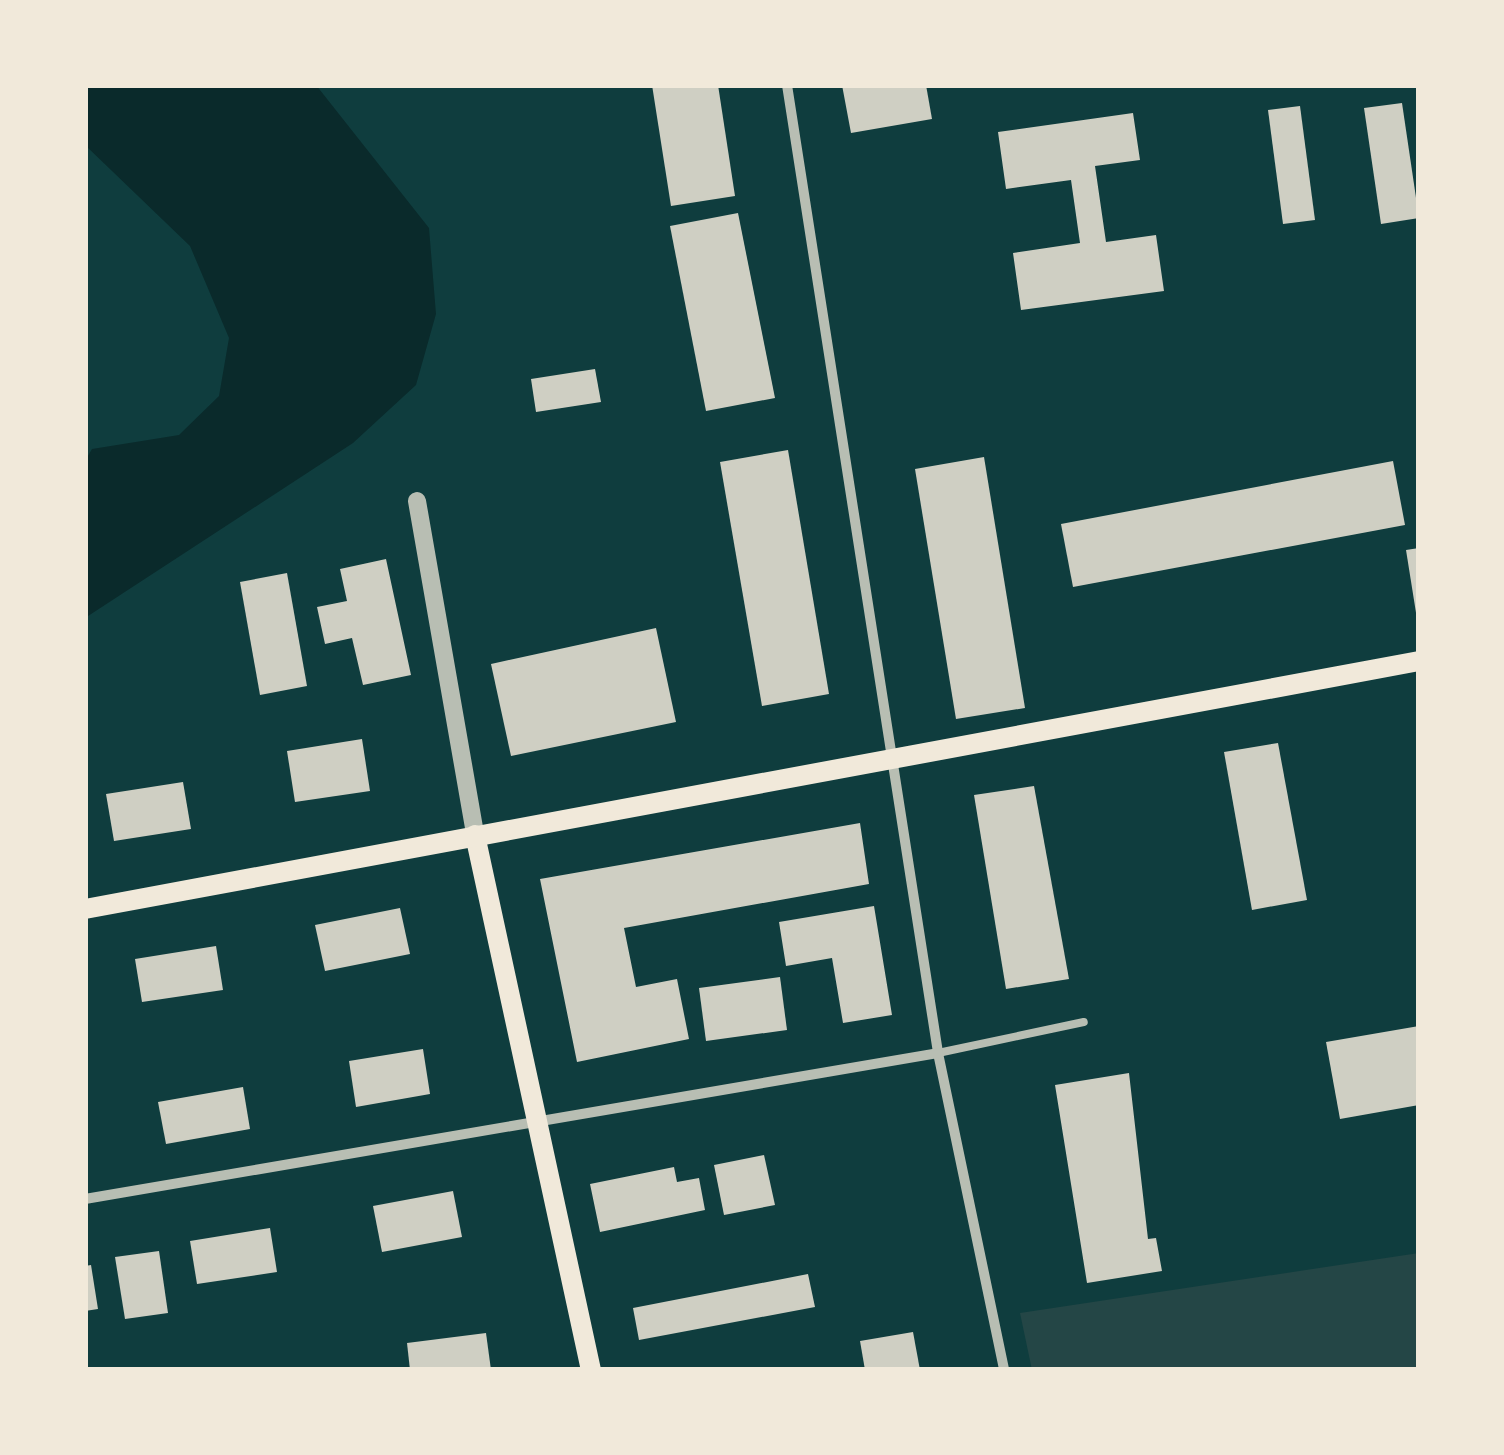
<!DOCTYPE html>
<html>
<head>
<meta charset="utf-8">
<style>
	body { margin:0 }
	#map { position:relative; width:1504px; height:1455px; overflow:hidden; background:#0f3d3e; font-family:"Playfair Display",serif }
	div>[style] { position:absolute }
	.green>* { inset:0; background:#244646 }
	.water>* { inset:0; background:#0a2a2b }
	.building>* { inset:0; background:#cfcfc3 }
	.service>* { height:8px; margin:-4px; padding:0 4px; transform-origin:4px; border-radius:4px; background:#b8beb3 }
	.minor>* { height:10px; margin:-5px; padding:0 5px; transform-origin:5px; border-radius:5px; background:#b8beb3 }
	.tertiary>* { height:18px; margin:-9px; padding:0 9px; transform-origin:9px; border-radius:9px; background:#b8beb3 }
	.secondary>* { height:20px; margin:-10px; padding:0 10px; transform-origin:10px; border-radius:10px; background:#f1e9da }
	span { translate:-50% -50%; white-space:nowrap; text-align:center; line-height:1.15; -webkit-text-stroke:10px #f1e9da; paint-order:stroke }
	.frame { position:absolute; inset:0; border:88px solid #f1e9da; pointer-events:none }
</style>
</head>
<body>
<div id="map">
	<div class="green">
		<div style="clip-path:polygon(1419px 1253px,1419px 1370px,1032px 1370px,1020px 1313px)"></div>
	</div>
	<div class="water">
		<div style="clip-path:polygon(85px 85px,316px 85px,429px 228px,436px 314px,416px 385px,353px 443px,85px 618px,85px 461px,92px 449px,179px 435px,219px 396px,229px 338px,190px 246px,85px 145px)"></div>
	</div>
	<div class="building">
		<div style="clip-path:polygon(652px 85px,718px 85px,735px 196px,671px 206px)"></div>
		<div style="clip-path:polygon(842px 85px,926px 85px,932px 119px,851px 133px)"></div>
		<div style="clip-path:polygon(1402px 103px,1419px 218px,1381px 224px,1364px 108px)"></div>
		<div style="clip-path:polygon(1300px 106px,1315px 220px,1283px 224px,1268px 110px)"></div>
		<div style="clip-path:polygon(1133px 113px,1140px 160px,1095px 166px,1106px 242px,1156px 235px,1164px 291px,1021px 310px,1013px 253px,1080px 243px,1071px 180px,1006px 189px,998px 132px)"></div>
		<div style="clip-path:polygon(738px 213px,775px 398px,706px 411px,670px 226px)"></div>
		<div style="clip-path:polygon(595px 369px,601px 402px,536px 412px,531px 379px)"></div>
		<div style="clip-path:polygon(788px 450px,829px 694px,762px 706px,720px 462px)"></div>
		<div style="clip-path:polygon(984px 457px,1025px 708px,956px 719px,915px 469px)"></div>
		<div style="clip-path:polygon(1393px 461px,1405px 525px,1073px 587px,1061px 524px)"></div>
		<div style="clip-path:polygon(1419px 548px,1419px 619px,1417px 619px,1406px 550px)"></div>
		<div style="clip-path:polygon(386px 559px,411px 675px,363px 685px,352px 638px,325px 644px,317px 607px,347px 601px,340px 569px)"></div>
		<div style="clip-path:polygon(287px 573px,307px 686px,260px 695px,240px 582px)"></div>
		<div style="clip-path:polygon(656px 628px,676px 722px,511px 756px,491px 664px)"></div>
		<div style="clip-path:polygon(362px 739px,370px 791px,295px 802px,287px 751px)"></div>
		<div style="clip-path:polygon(1278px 743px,1307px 900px,1252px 910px,1224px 752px)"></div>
		<div style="clip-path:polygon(183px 782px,191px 829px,114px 841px,106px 794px)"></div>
		<div style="clip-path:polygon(1034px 786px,1069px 979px,1006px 989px,974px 795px)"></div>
		<div style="clip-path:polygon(860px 823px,869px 884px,624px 928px,636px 987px,677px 979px,689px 1039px,577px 1062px,540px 879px)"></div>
		<div style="clip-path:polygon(874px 906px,892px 1015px,843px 1023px,832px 958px,786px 966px,779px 922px)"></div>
		<div style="clip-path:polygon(400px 908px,410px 954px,325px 971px,315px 925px)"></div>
		<div style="clip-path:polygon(216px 946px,223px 990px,142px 1002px,135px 959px)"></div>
		<div style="clip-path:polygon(780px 977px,787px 1030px,706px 1041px,699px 988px)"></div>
		<div style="clip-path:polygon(1419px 1026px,1419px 1105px,1340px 1119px,1326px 1042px)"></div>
		<div style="clip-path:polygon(423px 1049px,430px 1094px,356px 1107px,349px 1061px)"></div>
		<div style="clip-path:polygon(1129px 1073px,1148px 1239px,1156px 1238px,1162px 1271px,1087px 1283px,1055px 1085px)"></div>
		<div style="clip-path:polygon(243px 1087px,250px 1129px,166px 1144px,158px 1102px)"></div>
		<div style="clip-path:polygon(764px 1155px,775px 1205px,724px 1215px,714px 1165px)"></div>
		<div style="clip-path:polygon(674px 1167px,677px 1182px,699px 1178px,705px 1210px,600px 1232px,590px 1184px)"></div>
		<div style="clip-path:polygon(453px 1191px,462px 1237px,382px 1252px,373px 1206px)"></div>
		<div style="clip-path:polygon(270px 1228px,277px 1272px,197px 1284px,190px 1241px)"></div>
		<div style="clip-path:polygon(159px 1251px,168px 1313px,125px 1319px,115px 1257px)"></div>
		<div style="clip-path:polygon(91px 1265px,98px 1309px,85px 1311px,85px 1266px)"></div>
		<div style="clip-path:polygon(808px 1274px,815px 1307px,639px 1340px,633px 1308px)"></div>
		<div style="clip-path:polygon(913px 1332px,920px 1370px,865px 1370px,860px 1341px)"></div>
		<div style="clip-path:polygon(486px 1333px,491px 1370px,410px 1370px,407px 1343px)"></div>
	</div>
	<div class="service">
		<div style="left:938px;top:1053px;width:149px;rotate:-12deg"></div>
	</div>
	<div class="minor">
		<div style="left:787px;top:85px;width:980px;rotate:81.13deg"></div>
		<div style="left:938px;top:1053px;width:324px;rotate:78.2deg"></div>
		<div style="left:85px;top:1199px;width:865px;rotate:-9.71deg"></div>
	</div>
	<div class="tertiary">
		<div style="left:417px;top:501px;width:339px;rotate:80.1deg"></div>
	</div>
	<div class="secondary">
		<div style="left:475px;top:835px;width:547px;rotate:77.77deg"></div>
		<div style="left:85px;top:909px;width:1357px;rotate:-10.53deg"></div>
	</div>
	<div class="frame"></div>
</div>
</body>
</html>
